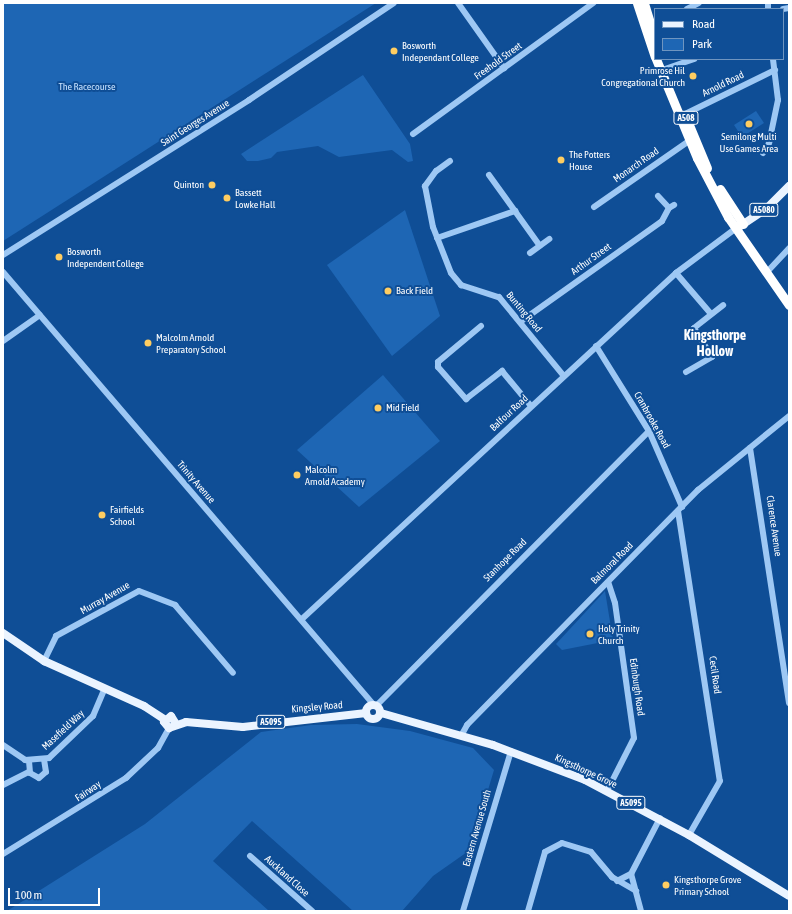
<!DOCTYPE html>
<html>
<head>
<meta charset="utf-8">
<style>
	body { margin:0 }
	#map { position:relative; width:792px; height:914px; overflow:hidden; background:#0f4e96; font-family:"Asap Condensed",sans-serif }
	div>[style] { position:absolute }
	.green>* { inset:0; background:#1e66b4 }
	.minor>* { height:6px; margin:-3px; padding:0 3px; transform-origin:3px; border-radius:3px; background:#9ec8f4 }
	.major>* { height:8px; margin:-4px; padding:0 4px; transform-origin:4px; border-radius:4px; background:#ebf4ff }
	.major>.ring { margin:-4px; padding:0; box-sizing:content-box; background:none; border:8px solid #ebf4ff; border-radius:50% }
	.highway>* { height:9px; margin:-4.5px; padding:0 4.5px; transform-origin:4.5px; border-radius:4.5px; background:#fff }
	.dots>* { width:11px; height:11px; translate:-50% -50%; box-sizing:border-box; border:2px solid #0f4e96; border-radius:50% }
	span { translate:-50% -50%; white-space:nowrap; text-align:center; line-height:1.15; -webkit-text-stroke:4px #0f4e96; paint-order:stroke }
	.shield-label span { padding:1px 3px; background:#0f4e96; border:1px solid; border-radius:3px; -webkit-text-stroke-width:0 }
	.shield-label { font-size:9px; color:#fff; font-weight:700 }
	.poi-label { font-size:10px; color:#fff }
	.left { translate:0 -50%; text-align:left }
	.right { translate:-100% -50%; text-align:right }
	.street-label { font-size:10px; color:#fff }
	.park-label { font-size:10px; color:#c6e1fe }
	.district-label { font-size:14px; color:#fff; font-weight:700 }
	.frame { position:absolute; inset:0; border:4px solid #fff; pointer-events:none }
	.legend { position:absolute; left:654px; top:8px; width:130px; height:52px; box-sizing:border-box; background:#0f4e96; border:1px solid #6f95c0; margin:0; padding:5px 7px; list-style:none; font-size:12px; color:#fff }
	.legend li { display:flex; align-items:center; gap:8px; height:20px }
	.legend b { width:20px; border:1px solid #6f95c0 }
	.scale { position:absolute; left:8px; top:888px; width:92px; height:18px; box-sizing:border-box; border:2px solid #fff; border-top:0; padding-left:5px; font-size:12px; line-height:14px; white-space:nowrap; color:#fff; -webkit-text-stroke:3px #0f4e96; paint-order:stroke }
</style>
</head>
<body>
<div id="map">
	<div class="green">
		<div style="clip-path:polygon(3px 3px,376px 3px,3px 241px)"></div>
		<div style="clip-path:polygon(363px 75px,410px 144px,413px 161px,408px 162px,392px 150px,339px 157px,318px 146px,277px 152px,271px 158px,258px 161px,247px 161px,241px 154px)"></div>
		<div style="clip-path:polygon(756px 111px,764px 123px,742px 137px,734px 125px)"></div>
		<div style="clip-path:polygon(405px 210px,440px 316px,392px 356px,327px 265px)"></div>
		<div style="clip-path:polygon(383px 375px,440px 441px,359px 507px,297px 450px)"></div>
		<div style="clip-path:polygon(605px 591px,613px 640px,562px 650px,556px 644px)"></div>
		<div style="clip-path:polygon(357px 724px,410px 731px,473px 748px,494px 770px,470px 850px,433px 876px,402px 911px,353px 911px,252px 821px,213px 861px,269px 911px,7px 911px,145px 824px,261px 732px,311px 725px)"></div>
	</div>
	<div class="minor">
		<div style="left:458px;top:3px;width:80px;rotate:54.7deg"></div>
		<div style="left:768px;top:3px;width:6px;rotate:90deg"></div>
		<div style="left:687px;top:9px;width:13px;rotate:-27deg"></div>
		<div style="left:783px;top:9px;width:6px;rotate:-9deg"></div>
		<div style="left:665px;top:69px;width:31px;rotate:-19deg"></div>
		<div style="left:679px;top:117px;width:107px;rotate:-26.1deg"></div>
		<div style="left:413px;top:134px;width:223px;rotate:-36deg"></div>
		<div style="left:763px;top:153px;width:12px;rotate:-59deg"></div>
		<div style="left:769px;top:143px;width:44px;rotate:-78.2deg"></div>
		<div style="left:778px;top:100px;width:41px;rotate:-97deg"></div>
		<div style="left:450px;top:161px;width:17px;rotate:144deg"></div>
		<div style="left:436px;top:171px;width:19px;rotate:126deg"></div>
		<div style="left:425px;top:186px;width:42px;rotate:79deg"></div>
		<div style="left:433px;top:227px;width:49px;rotate:68.6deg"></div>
		<div style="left:451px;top:273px;width:16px;rotate:50deg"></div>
		<div style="left:461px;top:285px;width:40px;rotate:18deg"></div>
		<div style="left:499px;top:297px;width:102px;rotate:50.6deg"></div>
		<div style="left:489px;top:175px;width:87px;rotate:54.3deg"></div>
		<div style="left:658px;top:196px;width:16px;rotate:47deg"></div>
		<div style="left:669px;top:208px;width:6px;rotate:-31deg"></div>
		<div style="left:594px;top:207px;width:116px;rotate:-34.8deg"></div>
		<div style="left:437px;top:238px;width:83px;rotate:-19.1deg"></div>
		<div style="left:530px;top:253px;width:24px;rotate:-36deg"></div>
		<div style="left:3px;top:255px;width:291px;rotate:-32.2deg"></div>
		<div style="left:249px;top:100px;width:174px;rotate:-33.8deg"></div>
		<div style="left:3px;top:272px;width:569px;rotate:49.42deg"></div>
		<div style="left:767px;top:272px;width:33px;rotate:-47deg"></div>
		<div style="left:676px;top:273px;width:54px;rotate:49.5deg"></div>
		<div style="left:520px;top:322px;width:174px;rotate:-35.4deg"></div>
		<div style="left:662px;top:221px;width:15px;rotate:-62deg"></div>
		<div style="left:481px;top:326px;width:56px;rotate:140.1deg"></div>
		<div style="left:438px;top:362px;width:5px;rotate:90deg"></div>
		<div style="left:438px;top:367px;width:43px;rotate:48.8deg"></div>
		<div style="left:466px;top:399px;width:46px;rotate:-37.9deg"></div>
		<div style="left:502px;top:371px;width:45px;rotate:50.4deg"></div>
		<div style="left:3px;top:341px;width:45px;rotate:-35.1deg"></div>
		<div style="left:596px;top:346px;width:100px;rotate:58.1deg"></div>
		<div style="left:649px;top:431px;width:83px;rotate:66.5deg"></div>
		<div style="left:686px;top:372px;width:30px;rotate:-30deg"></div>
		<div style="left:712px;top:357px;width:34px;rotate:-122deg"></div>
		<div style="left:694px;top:328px;width:37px;rotate:-38deg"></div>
		<div style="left:750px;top:448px;width:258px;rotate:81.3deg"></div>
		<div style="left:678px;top:511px;width:273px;rotate:81.2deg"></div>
		<div style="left:720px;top:781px;width:62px;rotate:119.9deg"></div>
		<div style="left:302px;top:619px;width:510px;rotate:-42.77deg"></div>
		<div style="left:676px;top:273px;width:74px;rotate:-36.7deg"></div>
		<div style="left:44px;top:661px;width:28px;rotate:-64deg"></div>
		<div style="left:56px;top:636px;width:94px;rotate:-28.5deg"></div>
		<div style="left:139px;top:591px;width:39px;rotate:21deg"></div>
		<div style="left:175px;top:605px;width:89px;rotate:49.5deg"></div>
		<div style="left:377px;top:705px;width:386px;rotate:-45.2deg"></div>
		<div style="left:461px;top:736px;width:13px;rotate:-61deg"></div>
		<div style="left:467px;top:725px;width:330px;rotate:-45.5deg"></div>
		<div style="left:698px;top:490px;width:117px;rotate:-39.1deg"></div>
		<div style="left:3px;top:745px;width:27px;rotate:34deg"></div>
		<div style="left:25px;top:760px;width:24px;rotate:-5deg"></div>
		<div style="left:49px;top:758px;width:61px;rotate:-43.7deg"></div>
		<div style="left:93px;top:716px;width:28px;rotate:-67deg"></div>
		<div style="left:29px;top:761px;width:12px;rotate:85deg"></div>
		<div style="left:30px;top:773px;width:10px;rotate:29deg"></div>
		<div style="left:39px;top:778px;width:9px;rotate:-41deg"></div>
		<div style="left:46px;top:772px;width:12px;rotate:-99deg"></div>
		<div style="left:3px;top:785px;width:29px;rotate:-27deg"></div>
		<div style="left:607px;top:791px;width:59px;rotate:-63deg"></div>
		<div style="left:634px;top:738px;width:136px;rotate:-98deg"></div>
		<div style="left:615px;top:603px;width:22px;rotate:-108deg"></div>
		<div style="left:3px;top:854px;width:145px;rotate:-31.7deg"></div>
		<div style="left:126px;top:778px;width:44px;rotate:-43.2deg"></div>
		<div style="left:158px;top:748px;width:23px;rotate:-61deg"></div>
		<div style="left:250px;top:856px;width:83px;rotate:41.6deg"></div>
		<div style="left:617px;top:881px;width:16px;rotate:-27deg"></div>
		<div style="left:463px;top:911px;width:167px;rotate:-73.3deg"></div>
		<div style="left:528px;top:911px;width:61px;rotate:-73.9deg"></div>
		<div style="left:545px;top:852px;width:19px;rotate:-28deg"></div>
		<div style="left:562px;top:843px;width:30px;rotate:17deg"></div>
		<div style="left:591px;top:852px;width:33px;rotate:50deg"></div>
		<div style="left:612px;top:877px;width:28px;rotate:30deg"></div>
		<div style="left:641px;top:911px;width:38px;rotate:-105deg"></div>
		<div style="left:631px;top:874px;width:63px;rotate:-62.6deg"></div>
	</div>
	<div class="major">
		<div style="left:739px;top:227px;width:34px;rotate:-34deg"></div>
		<div style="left:767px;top:208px;width:31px;rotate:-45deg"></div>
		<div style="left:3px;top:633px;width:50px;rotate:34.3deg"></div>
		<div style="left:44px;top:661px;width:110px;rotate:24.2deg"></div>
		<div style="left:144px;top:706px;width:24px;rotate:33deg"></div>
		<div class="ring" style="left:366px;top:705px;width:6px;height:6px"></div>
		<div style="left:381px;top:713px;width:116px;rotate:15.9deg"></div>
		<div style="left:493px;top:745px;width:98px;rotate:20.8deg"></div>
		<div style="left:585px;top:780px;width:118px;rotate:27.9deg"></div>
		<div style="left:689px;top:835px;width:117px;rotate:31.4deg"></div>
		<div style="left:176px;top:724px;width:9px;rotate:-122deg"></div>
		<div style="left:171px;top:716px;width:9px;rotate:139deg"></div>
		<div style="left:164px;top:722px;width:8px;rotate:50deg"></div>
		<div style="left:169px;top:728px;width:18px;rotate:-19deg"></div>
		<div style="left:186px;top:722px;width:57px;rotate:5deg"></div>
		<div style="left:243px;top:727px;width:124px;rotate:-6.5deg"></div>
	</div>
	<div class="highway">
		<div style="left:637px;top:3px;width:57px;rotate:71.6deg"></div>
		<div style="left:644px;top:3px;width:37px;rotate:73deg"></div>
		<div style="left:656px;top:59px;width:107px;rotate:67.5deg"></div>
		<div style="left:697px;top:158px;width:67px;rotate:62.3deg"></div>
		<div style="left:728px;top:217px;width:107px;rotate:55.3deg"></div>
		<div style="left:687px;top:120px;width:52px;rotate:67.4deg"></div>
		<div style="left:720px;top:189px;width:42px;rotate:56.7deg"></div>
	</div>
	<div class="dots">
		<div style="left:394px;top:51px;background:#ffcd61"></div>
		<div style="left:693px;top:76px;background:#ffcd61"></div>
		<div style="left:749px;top:124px;background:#ffcd61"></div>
		<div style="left:561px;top:160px;background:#ffcd61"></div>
		<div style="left:212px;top:185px;background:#ffcd61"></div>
		<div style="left:227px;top:198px;background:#ffcd61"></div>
		<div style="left:59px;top:257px;background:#ffcd61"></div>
		<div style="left:388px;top:291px;background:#ffcd61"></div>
		<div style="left:148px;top:343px;background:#ffcd61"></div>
		<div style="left:378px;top:408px;background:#ffcd61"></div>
		<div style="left:297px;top:475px;background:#ffcd61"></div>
		<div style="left:102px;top:515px;background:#ffcd61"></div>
		<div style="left:590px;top:634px;background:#ffcd61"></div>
		<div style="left:666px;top:885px;background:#ffcd61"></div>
	</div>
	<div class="shield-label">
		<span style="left:686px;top:118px">A508</span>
		<span style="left:764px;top:210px">A5080</span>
		<span style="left:271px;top:722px">A5095</span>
		<span style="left:631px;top:803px">A5095</span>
	</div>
	<div class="poi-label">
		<span class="left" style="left:402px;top:51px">Bosworth<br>Independant College</span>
		<span class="right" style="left:685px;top:76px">Primrose Hil<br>Congregational Church</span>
		<span style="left:749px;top:142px">Semilong Multi<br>Use Games Area</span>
		<span class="left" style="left:569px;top:160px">The Potters<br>House</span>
		<span class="right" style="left:204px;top:185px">Quinton</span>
		<span class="left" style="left:235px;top:198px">Bassett<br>Lowke Hall</span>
		<span class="left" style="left:67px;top:257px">Bosworth<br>Independent College</span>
		<span class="left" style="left:396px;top:291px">Back Field</span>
		<span class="left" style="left:156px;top:343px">Malcolm Arnold<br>Preparatory School</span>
		<span class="left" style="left:386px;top:408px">Mid Field</span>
		<span class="left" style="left:305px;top:475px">Malcolm<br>Arnold Academy</span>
		<span class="left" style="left:110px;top:515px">Fairfields<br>School</span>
		<span class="left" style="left:598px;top:634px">Holy Trinity<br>Church</span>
		<span class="left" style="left:674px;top:885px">Kingsthorpe Grove<br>Primary School</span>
	</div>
	<div class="street-label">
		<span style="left:498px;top:61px;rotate:-36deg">Freehold Street</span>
		<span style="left:723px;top:84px;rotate:-26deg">Arnold Road</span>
		<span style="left:195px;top:123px;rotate:-32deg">Saint Georges Avenue</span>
		<span style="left:636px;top:165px;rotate:-35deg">Monarch Road</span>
		<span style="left:591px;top:259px;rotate:-36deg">Arthur Street</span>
		<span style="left:524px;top:312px;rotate:50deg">Bunting Road</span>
		<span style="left:509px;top:413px;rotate:-43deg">Balfour Road</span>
		<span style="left:652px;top:420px;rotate:61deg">Cranbrooke Road</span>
		<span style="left:196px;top:482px;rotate:49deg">Trinity Avenue</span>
		<span style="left:774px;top:526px;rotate:82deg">Clarence Avenue</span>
		<span style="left:505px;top:560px;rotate:-45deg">Stanhope Road</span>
		<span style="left:612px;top:563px;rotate:-45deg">Balmoral Road</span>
		<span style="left:105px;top:598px;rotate:-30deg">Murray Avenue</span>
		<span style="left:715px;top:675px;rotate:82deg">Cecil Road</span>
		<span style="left:637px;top:687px;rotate:82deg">Edinburgh Road</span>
		<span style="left:317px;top:707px;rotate:-5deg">Kingsley Road</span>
		<span style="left:63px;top:730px;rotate:-43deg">Masefield Way</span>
		<span style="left:586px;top:771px;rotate:25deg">Kingsthorpe Grove</span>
		<span style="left:88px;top:791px;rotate:-34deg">Fairway</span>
		<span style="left:477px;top:828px;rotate:-74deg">Eastern Avenue South</span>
		<span style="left:287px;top:876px;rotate:42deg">Auckland Close</span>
	</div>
	<div class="park-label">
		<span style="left:87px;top:87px">The Racecourse</span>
	</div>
	<div class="district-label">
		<span style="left:715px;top:343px">Kingsthorpe<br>Hollow</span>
	</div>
	<div class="frame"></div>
	<ul class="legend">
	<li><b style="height:5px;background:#ebf4ff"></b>Road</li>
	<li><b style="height:11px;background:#1e66b4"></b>Park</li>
	</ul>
	<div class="scale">100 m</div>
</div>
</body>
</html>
